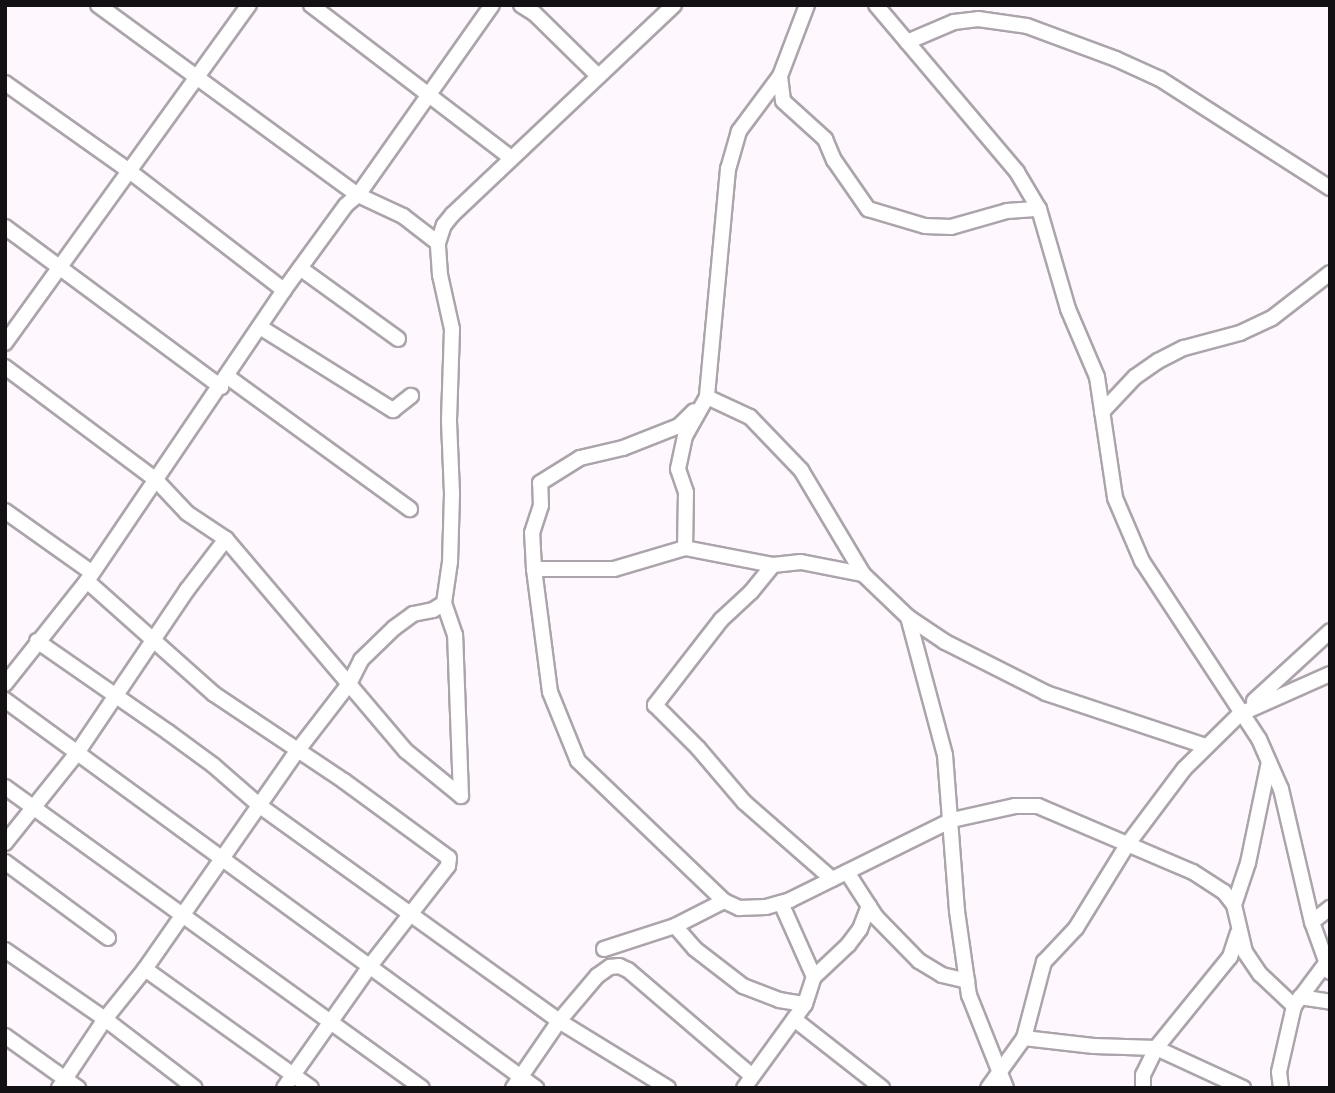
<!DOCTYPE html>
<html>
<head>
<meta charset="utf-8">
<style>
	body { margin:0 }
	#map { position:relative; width:1335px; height:1093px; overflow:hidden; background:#fef7fe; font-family:"Fira Sans Condensed",sans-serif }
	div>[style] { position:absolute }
	.roads { filter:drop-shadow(2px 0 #aca4ab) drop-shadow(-2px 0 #aca4ab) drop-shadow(0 2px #aca4ab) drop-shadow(0 -2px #aca4ab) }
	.minor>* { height:14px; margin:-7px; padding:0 7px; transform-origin:7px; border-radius:7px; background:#fff }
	span { translate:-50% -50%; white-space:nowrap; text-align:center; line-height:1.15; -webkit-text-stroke:5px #fef7fe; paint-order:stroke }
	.frame { position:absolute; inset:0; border:7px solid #141114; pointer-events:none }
</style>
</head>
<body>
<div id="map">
	<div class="roads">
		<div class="minor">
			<div style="left:98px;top:5px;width:322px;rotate:36.2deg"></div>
			<div style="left:358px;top:195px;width:50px;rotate:25deg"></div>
			<div style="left:403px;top:216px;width:44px;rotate:37.6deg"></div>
			<div style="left:311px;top:5px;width:252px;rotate:37.4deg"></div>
			<div style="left:521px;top:5px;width:15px;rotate:32deg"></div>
			<div style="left:534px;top:13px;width:90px;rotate:44.5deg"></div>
			<div style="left:807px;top:5px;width:76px;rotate:110.8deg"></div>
			<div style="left:780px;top:76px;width:69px;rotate:126.7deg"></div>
			<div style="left:739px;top:131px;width:40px;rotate:106deg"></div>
			<div style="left:728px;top:169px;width:229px;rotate:95.3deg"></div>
			<div style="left:707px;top:397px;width:47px;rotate:24.9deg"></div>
			<div style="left:750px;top:417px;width:74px;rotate:46.1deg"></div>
			<div style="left:801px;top:470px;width:121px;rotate:59.2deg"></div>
			<div style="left:863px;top:574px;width:62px;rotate:43.7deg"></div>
			<div style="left:908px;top:617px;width:45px;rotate:34deg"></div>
			<div style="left:945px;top:642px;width:113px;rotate:26.8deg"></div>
			<div style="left:1046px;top:693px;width:168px;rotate:18.4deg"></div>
			<div style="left:876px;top:5px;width:219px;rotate:49.8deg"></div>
			<div style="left:1017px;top:172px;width:43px;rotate:59.3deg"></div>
			<div style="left:1039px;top:209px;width:104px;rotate:73.8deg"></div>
			<div style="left:1068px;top:309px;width:74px;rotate:66.9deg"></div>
			<div style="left:1097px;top:377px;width:122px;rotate:81.5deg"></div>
			<div style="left:1115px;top:498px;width:69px;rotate:66.8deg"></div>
			<div style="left:1142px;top:561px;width:213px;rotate:56.7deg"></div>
			<div style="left:1259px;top:739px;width:55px;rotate:66.3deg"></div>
			<div style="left:1281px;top:789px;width:137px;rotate:76.9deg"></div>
			<div style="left:1312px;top:922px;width:53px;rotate:70.2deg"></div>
			<div style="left:907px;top:42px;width:51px;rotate:-23.1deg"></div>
			<div style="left:954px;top:22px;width:24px;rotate:-7deg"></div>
			<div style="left:978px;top:19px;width:49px;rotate:8.1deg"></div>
			<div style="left:1027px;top:26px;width:95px;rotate:20.3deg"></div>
			<div style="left:1116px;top:59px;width:48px;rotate:24.4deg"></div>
			<div style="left:1160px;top:79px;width:202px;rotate:32.7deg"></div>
			<div style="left:780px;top:76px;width:25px;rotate:83deg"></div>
			<div style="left:783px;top:101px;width:57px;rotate:42.1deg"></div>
			<div style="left:825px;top:139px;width:23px;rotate:67deg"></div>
			<div style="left:834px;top:160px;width:60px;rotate:55.2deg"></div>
			<div style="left:868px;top:209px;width:59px;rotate:16.6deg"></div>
			<div style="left:925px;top:226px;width:26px;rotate:2deg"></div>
			<div style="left:951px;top:227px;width:58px;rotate:-15.9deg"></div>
			<div style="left:1007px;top:211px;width:32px;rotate:-4deg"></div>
			<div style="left:5px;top:83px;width:151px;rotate:35.3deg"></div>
			<div style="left:128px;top:170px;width:197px;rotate:37.6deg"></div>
			<div style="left:5px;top:227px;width:269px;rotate:36.5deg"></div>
			<div style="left:300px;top:268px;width:121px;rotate:35.9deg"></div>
			<div style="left:260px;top:327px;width:157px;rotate:32deg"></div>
			<div style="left:393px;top:410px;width:23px;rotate:-38deg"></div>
			<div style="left:5px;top:343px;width:417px;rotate:-54.2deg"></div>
			<div style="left:5px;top:367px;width:189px;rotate:36.8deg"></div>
			<div style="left:156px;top:480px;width:45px;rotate:46.8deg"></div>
			<div style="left:187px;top:513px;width:47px;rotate:33.7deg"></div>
			<div style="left:226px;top:539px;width:278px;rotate:49.7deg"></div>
			<div style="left:406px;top:751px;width:71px;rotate:39.3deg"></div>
			<div style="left:228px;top:377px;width:225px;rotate:36deg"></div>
			<div style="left:707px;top:397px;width:45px;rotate:119.4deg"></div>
			<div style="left:685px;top:436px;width:34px;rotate:102deg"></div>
			<div style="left:678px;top:469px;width:24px;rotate:71deg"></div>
			<div style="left:686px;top:492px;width:56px;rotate:91deg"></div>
			<div style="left:685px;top:548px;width:74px;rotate:163.5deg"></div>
			<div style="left:614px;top:569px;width:80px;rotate:180deg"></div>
			<div style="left:534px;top:569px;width:124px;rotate:82.6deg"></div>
			<div style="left:550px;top:692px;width:74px;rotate:67.9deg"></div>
			<div style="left:578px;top:761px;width:202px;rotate:43.8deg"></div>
			<div style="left:724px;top:901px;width:17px;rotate:25deg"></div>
			<div style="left:739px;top:908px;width:27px;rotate:-2deg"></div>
			<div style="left:766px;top:907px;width:25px;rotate:-16deg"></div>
			<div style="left:790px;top:900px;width:181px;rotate:-26.3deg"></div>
			<div style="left:952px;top:820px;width:65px;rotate:-12.5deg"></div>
			<div style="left:1015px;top:806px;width:23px"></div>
			<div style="left:1038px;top:806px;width:168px;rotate:23.1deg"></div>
			<div style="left:1193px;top:872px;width:37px;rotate:33deg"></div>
			<div style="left:1224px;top:892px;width:16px;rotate:52deg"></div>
			<div style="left:1234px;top:905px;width:48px;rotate:76.8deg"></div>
			<div style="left:1245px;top:952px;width:27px;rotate:56deg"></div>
			<div style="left:1260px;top:974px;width:47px;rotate:43.3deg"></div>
			<div style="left:1102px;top:412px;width:48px;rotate:-46.7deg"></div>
			<div style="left:1135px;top:377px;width:28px;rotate:-35deg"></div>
			<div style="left:1158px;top:361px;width:29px;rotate:-27deg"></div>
			<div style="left:1184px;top:348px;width:58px;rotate:-15deg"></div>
			<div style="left:1240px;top:333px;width:35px;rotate:-25deg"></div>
			<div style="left:1272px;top:318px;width:73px;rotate:-37.8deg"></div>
			<div style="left:5px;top:511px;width:105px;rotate:35.3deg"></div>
			<div style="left:685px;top:548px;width:90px;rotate:10.9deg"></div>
			<div style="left:773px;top:565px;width:28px;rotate:-6deg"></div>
			<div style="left:801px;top:562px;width:63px;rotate:11deg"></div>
			<div style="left:773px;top:565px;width:35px;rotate:129deg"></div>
			<div style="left:751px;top:592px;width:41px;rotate:137deg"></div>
			<div style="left:721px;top:620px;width:108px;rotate:127.8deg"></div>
			<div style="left:655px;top:705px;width:61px;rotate:45deg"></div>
			<div style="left:698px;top:748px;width:71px;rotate:49.6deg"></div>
			<div style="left:744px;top:802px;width:117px;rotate:41.2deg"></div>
			<div style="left:534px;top:569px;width:36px;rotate:-93deg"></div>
			<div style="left:532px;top:533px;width:28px;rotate:-72deg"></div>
			<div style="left:541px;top:506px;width:23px;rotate:-92deg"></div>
			<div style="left:540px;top:483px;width:47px;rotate:-32deg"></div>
			<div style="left:580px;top:458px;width:44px;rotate:-13.1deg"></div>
			<div style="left:623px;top:448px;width:60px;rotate:-21.4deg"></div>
			<div style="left:679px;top:426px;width:21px;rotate:-45deg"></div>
			<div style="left:87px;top:581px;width:170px;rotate:41.7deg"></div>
			<div style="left:214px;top:694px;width:156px;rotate:33.8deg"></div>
			<div style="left:344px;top:781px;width:130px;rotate:36.3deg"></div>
			<div style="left:449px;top:858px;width:8px;rotate:97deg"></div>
			<div style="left:448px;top:866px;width:127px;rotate:128deg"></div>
			<div style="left:370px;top:966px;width:149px;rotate:125.2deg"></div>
			<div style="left:908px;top:617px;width:143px;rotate:75deg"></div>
			<div style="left:945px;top:755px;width:156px;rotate:85.6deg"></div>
			<div style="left:957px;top:911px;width:85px;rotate:81.9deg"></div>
			<div style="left:969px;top:995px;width:100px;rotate:68.3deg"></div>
			<div style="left:37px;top:641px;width:160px;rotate:34.8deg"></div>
			<div style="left:168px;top:732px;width:56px;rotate:36.3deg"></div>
			<div style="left:213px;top:765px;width:62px;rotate:41.1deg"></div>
			<div style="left:260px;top:806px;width:368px;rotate:35.7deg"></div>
			<div style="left:559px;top:1021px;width:128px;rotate:31.6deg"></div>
			<div style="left:5px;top:684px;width:132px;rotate:-51.5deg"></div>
			<div style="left:87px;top:581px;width:351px;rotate:-55.9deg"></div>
			<div style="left:284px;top:290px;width:105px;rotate:-53.9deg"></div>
			<div style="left:346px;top:205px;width:16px;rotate:-40deg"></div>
			<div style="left:358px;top:195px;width:232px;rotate:-54.8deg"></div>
			<div style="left:5px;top:700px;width:658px;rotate:36.16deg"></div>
			<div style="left:1254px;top:701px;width:103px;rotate:-42.6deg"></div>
			<div style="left:5px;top:787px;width:514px;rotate:35.82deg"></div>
			<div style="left:461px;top:796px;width:161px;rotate:-92.1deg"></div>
			<div style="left:455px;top:635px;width:34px;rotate:-109deg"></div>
			<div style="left:444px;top:603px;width:41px;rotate:-81.7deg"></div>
			<div style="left:450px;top:562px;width:69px;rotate:-88.3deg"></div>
			<div style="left:452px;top:493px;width:73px;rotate:-92.4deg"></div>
			<div style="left:449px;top:420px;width:91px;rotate:-88.1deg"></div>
			<div style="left:452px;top:329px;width:55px;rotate:-102.5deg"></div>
			<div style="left:440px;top:275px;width:32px;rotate:-94deg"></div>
			<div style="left:438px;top:243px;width:19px;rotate:-72deg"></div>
			<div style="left:444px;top:225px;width:14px;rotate:-51deg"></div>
			<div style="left:453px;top:214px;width:304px;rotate:-43.4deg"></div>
			<div style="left:5px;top:843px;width:115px;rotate:-51.3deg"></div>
			<div style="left:77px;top:753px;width:197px;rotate:-56deg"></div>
			<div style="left:187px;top:590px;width:64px;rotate:-52.6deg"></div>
			<div style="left:5px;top:862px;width:128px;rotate:36.4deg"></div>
			<div style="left:847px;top:872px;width:54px;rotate:57.2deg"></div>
			<div style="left:876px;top:917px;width:62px;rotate:45.7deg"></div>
			<div style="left:919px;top:961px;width:27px;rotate:31deg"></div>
			<div style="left:942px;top:975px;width:26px;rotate:13deg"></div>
			<div style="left:1234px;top:905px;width:44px;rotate:-71.6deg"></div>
			<div style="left:1248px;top:863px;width:103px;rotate:-78.3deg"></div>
			<div style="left:1312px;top:922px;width:23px;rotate:-38deg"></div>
			<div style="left:675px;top:926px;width:30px;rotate:49deg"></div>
			<div style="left:695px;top:949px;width:61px;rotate:37.6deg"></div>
			<div style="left:743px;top:986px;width:39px;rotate:21deg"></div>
			<div style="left:779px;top:1000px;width:26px;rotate:9deg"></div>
			<div style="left:604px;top:949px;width:75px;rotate:-17.9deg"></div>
			<div style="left:675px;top:926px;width:55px;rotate:-27deg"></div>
			<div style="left:5px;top:950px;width:121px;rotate:34.6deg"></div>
			<div style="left:105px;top:1019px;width:113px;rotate:37.5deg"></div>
			<div style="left:145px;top:969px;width:204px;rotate:35.6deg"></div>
			<div style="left:814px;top:977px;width:47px;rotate:-43.3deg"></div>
			<div style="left:848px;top:945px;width:20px;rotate:-53deg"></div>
			<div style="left:860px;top:929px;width:25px;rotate:-69deg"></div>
			<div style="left:1300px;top:997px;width:30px;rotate:9deg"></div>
			<div style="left:794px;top:1019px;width:112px;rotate:38.1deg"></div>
			<div style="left:5px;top:1036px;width:90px;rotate:35.5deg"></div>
			<div style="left:1024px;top:1038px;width:70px;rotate:6.5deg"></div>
			<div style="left:1094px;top:1046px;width:62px;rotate:1.8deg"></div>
			<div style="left:1156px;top:1048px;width:96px;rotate:24.7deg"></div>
			<div style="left:59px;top:1088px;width:83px;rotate:-56.3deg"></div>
			<div style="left:105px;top:1019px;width:64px;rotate:-51.3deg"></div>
			<div style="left:145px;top:969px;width:267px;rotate:-55.1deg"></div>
			<div style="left:298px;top:750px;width:83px;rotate:-52.3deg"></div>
			<div style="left:349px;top:684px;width:27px;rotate:-63deg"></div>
			<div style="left:361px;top:660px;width:46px;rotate:-44.1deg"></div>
			<div style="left:394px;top:628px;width:24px;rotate:-36deg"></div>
			<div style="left:413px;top:614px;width:20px;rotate:-11deg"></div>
			<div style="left:433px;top:610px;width:13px;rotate:-32deg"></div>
			<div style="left:513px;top:1088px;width:81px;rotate:-55.5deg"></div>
			<div style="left:559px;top:1021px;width:59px;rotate:-49.8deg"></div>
			<div style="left:597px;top:976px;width:16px;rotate:-35deg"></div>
			<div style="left:610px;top:967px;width:9px;rotate:-6deg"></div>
			<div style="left:619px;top:966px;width:10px;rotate:24deg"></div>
			<div style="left:628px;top:970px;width:163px;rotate:40.5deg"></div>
			<div style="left:744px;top:1088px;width:104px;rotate:-54deg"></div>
			<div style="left:805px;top:1004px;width:28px;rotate:-72deg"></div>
			<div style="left:814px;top:977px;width:81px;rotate:-114deg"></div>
			<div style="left:988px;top:1088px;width:62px;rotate:-54.2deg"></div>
			<div style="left:1024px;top:1038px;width:79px;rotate:-75.3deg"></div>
			<div style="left:1044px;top:962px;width:47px;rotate:-46.7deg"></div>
			<div style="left:1076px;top:928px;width:97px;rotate:-58.4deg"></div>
			<div style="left:1127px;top:845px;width:95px;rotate:-53.1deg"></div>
			<div style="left:1184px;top:769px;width:78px;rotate:-44.5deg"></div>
			<div style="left:1240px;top:714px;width:98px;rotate:-24deg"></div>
			<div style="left:1143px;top:1088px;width:13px;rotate:-90deg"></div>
			<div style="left:1143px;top:1075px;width:30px;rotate:-64deg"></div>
			<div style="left:1156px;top:1048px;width:117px;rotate:-50.9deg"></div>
			<div style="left:1230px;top:957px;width:25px;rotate:-72deg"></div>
			<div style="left:1281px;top:1088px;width:16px;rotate:-97deg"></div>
			<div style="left:1279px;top:1072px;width:68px;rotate:-77.2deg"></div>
			<div style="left:1294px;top:1006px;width:54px;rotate:-53.3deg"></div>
		</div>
	</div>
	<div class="frame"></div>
</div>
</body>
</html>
